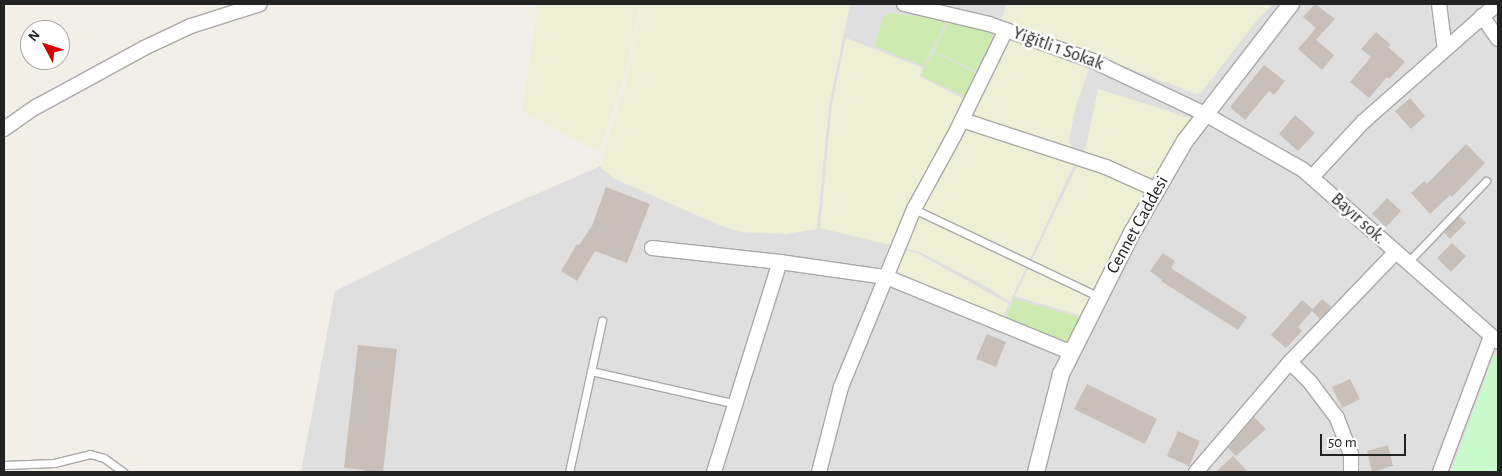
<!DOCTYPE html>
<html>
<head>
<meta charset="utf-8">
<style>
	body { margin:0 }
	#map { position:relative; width:1502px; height:476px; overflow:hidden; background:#f2efe9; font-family:"Alegreya Sans",sans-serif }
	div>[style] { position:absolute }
	.residential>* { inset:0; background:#e0dfdf }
	.farmland>* { inset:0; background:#eef0d5 }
	.grass>* { inset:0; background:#cdebb0 }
	.park>* { inset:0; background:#c8facc }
	.building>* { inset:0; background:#c7bfb8 }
	.roads { filter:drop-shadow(1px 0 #a9a9a9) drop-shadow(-1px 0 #a9a9a9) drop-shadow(0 1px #a9a9a9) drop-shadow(0 -1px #a9a9a9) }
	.service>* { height:7px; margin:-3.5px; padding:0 3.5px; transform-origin:3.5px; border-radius:3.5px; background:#fff }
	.minor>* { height:14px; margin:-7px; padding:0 7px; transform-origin:7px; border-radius:7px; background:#fff }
	.tertiary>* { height:16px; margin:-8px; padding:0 8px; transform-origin:8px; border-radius:8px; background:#fff }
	span { translate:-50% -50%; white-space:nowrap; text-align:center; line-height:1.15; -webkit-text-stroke:5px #fff; paint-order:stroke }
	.street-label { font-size:18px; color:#222 }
	.frame { position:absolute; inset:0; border:5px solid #222; pointer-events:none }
	.north { position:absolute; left:20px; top:20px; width:50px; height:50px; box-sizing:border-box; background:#fff; border:1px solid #a7a7a7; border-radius:50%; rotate:310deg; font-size:14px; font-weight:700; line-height:20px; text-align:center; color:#222 }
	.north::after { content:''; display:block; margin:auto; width:18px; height:22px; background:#d40000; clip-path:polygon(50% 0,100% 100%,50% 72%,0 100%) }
	.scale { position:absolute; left:1320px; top:434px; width:86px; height:22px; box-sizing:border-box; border:2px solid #222; border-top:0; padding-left:6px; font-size:15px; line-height:18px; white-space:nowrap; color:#222; -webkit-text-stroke:4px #fff; paint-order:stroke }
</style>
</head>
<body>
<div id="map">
	<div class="residential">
		<div style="clip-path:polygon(697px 4px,1498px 4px,1498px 472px,301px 472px,335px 291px,495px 212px,675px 134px)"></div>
	</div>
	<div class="farmland">
		<div style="clip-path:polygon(538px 4px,640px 4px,635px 35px,624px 78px,601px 148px,591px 147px,522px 112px)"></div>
		<div style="clip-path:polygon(642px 4px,850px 4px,829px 105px,817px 229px,785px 234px,741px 232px,719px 225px,615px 179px,601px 168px,605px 146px,627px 79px)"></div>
		<div style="clip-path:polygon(1007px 4px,1272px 4px,1257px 20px,1201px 93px,1196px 94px,1001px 19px)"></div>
		<div style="clip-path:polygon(1004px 36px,1089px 69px,1077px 102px,1071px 129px,1069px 142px,1077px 158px,1010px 302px,987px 287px,920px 252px,820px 228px,832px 104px,846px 38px,923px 68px,919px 76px,970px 102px)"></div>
		<div style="clip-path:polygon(1098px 89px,1191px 118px,1082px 316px,1015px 296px,1086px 147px)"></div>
		<div style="clip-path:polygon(888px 247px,917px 253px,1009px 304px,1002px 319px,882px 270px)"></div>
	</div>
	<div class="grass">
		<div style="clip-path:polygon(891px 13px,947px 20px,924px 66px,874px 46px,884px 15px)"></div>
		<div style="clip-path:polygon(949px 21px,988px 31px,992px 35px,993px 39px,977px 72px,934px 51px)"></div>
		<div style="clip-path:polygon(933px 52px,977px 74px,965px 96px,921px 76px)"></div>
		<div style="clip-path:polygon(1014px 299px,1081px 318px,1067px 346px,1005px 320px)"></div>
	</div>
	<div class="park">
		<div style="clip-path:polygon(1494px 354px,1498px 357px,1498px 472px,1451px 472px)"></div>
	</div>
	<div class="building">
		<div style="clip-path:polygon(1315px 4px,1335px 19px,1316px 40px,1334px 55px,1322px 70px,1298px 49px,1316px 28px,1303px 17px)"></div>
		<div style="clip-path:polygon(1376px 32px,1391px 45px,1388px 47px,1405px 62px,1389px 79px,1387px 77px,1369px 98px,1350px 82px,1371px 57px,1361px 49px)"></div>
		<div style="clip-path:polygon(1264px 65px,1285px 81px,1274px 95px,1269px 91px,1245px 120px,1230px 107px)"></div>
		<div style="clip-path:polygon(1410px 98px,1425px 116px,1411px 129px,1395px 111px)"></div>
		<div style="clip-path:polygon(1295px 115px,1315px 133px,1298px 151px,1279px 134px)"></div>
		<div style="clip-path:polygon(1466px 144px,1485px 163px,1452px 197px,1450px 195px,1430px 214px,1411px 193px,1424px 181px,1427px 184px)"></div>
		<div style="clip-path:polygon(606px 187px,650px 204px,627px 263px,595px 251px,577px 281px,561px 271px,577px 244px,579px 245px,592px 226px)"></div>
		<div style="clip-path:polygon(1387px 198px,1401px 211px,1386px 227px,1372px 214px)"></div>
		<div style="clip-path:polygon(1459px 216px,1466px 223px,1450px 239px,1444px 232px)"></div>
		<div style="clip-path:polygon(1452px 243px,1466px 256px,1451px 272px,1437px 258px)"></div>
		<div style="clip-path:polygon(1163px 253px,1175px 261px,1171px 268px,1247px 317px,1238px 330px,1161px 281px,1162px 280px,1150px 271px)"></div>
		<div style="clip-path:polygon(1322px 299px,1331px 307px,1320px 319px,1312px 311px,1298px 327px,1302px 331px,1286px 348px,1271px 335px,1302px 300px,1313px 309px)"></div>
		<div style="clip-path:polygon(987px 334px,1006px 342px,996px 367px,976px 359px)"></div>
		<div style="clip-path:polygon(358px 345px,397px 349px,383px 472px,363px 472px,364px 470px,344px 468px)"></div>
		<div style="clip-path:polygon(1350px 379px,1360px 399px,1342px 408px,1332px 387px)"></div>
		<div style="clip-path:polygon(1087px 384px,1157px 419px,1145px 444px,1074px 409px)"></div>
		<div style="clip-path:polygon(1254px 417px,1266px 429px,1236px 456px,1228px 448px)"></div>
		<div style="clip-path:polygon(1178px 431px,1200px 441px,1189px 466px,1167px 456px)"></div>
		<div style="clip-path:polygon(1388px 445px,1393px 466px,1372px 472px,1367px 451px)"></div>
		<div style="clip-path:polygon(1233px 456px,1248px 472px,1216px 472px)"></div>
	</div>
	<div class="roads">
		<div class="service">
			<div style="left:914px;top:209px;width:205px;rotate:25.4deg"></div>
			<div style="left:1407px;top:263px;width:114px;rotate:-46.1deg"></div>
			<div style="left:591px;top:371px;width:149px;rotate:12.8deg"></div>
			<div style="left:4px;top:465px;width:50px;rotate:-2.3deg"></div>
			<div style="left:54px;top:463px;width:37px;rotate:-14deg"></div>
			<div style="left:90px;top:454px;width:15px;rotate:16deg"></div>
			<div style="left:104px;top:458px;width:24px;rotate:36deg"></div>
			<div style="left:569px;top:472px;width:155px;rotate:-77.7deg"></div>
		</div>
		<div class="minor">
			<div style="left:904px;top:4px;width:87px;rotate:13.2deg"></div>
			<div style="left:989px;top:24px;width:110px;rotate:19.6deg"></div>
			<div style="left:1093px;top:61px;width:124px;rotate:25.3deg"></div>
			<div style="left:1205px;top:114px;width:112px;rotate:29.6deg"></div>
			<div style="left:1302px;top:169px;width:261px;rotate:41.4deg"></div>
			<div style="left:1439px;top:4px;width:46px;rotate:82.6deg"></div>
			<div style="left:1482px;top:16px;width:28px;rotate:55deg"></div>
			<div style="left:962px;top:120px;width:151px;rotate:18.1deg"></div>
			<div style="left:1106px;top:167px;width:56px;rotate:24.3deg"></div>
			<div style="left:4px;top:129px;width:39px;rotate:-35deg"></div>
			<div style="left:36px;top:107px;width:123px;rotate:-28.6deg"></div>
			<div style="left:144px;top:48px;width:52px;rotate:-25.1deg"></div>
			<div style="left:191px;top:26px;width:72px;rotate:-17.7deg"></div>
			<div style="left:1312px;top:177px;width:75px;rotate:-47.2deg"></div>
			<div style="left:1363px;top:122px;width:179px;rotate:-41.4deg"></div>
			<div style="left:652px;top:248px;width:129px;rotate:6.2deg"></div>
			<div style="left:780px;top:262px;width:107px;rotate:8.1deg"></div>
			<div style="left:886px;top:277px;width:199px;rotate:22.2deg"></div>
			<div style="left:1290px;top:362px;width:28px;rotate:45deg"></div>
			<div style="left:1310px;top:382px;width:45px;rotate:53.1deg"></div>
			<div style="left:1337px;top:418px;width:39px;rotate:69deg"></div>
			<div style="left:1351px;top:454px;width:18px;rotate:90deg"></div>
			<div style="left:714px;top:472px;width:220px;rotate:-72.6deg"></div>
			<div style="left:819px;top:472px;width:88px;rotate:-75.5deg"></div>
			<div style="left:841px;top:387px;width:192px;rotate:-67.7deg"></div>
			<div style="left:914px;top:209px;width:83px;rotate:-61.3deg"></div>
			<div style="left:954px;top:136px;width:118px;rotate:-63.9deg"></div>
			<div style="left:1196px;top:472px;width:145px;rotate:-49.5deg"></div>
			<div style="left:1290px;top:362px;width:151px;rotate:-46.1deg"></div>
			<div style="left:1440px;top:472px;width:145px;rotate:-69.4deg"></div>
		</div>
		<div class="tertiary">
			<div style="left:1036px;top:472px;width:101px;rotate:-75.7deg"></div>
			<div style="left:1061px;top:374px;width:160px;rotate:-63.3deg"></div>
			<div style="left:1133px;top:231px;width:104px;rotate:-60deg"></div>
			<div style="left:1185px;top:141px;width:173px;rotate:-52.3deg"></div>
		</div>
	</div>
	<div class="street-label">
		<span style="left:1058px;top:49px;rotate:20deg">Yiğitli 1 Sokak</span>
		<span style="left:1358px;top:219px;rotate:42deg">Bayır sok.</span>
		<span style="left:1138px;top:225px;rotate:-61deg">Cennet Caddesi</span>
	</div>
	<div class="frame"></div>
	<div class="north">N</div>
	<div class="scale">50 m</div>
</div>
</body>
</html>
